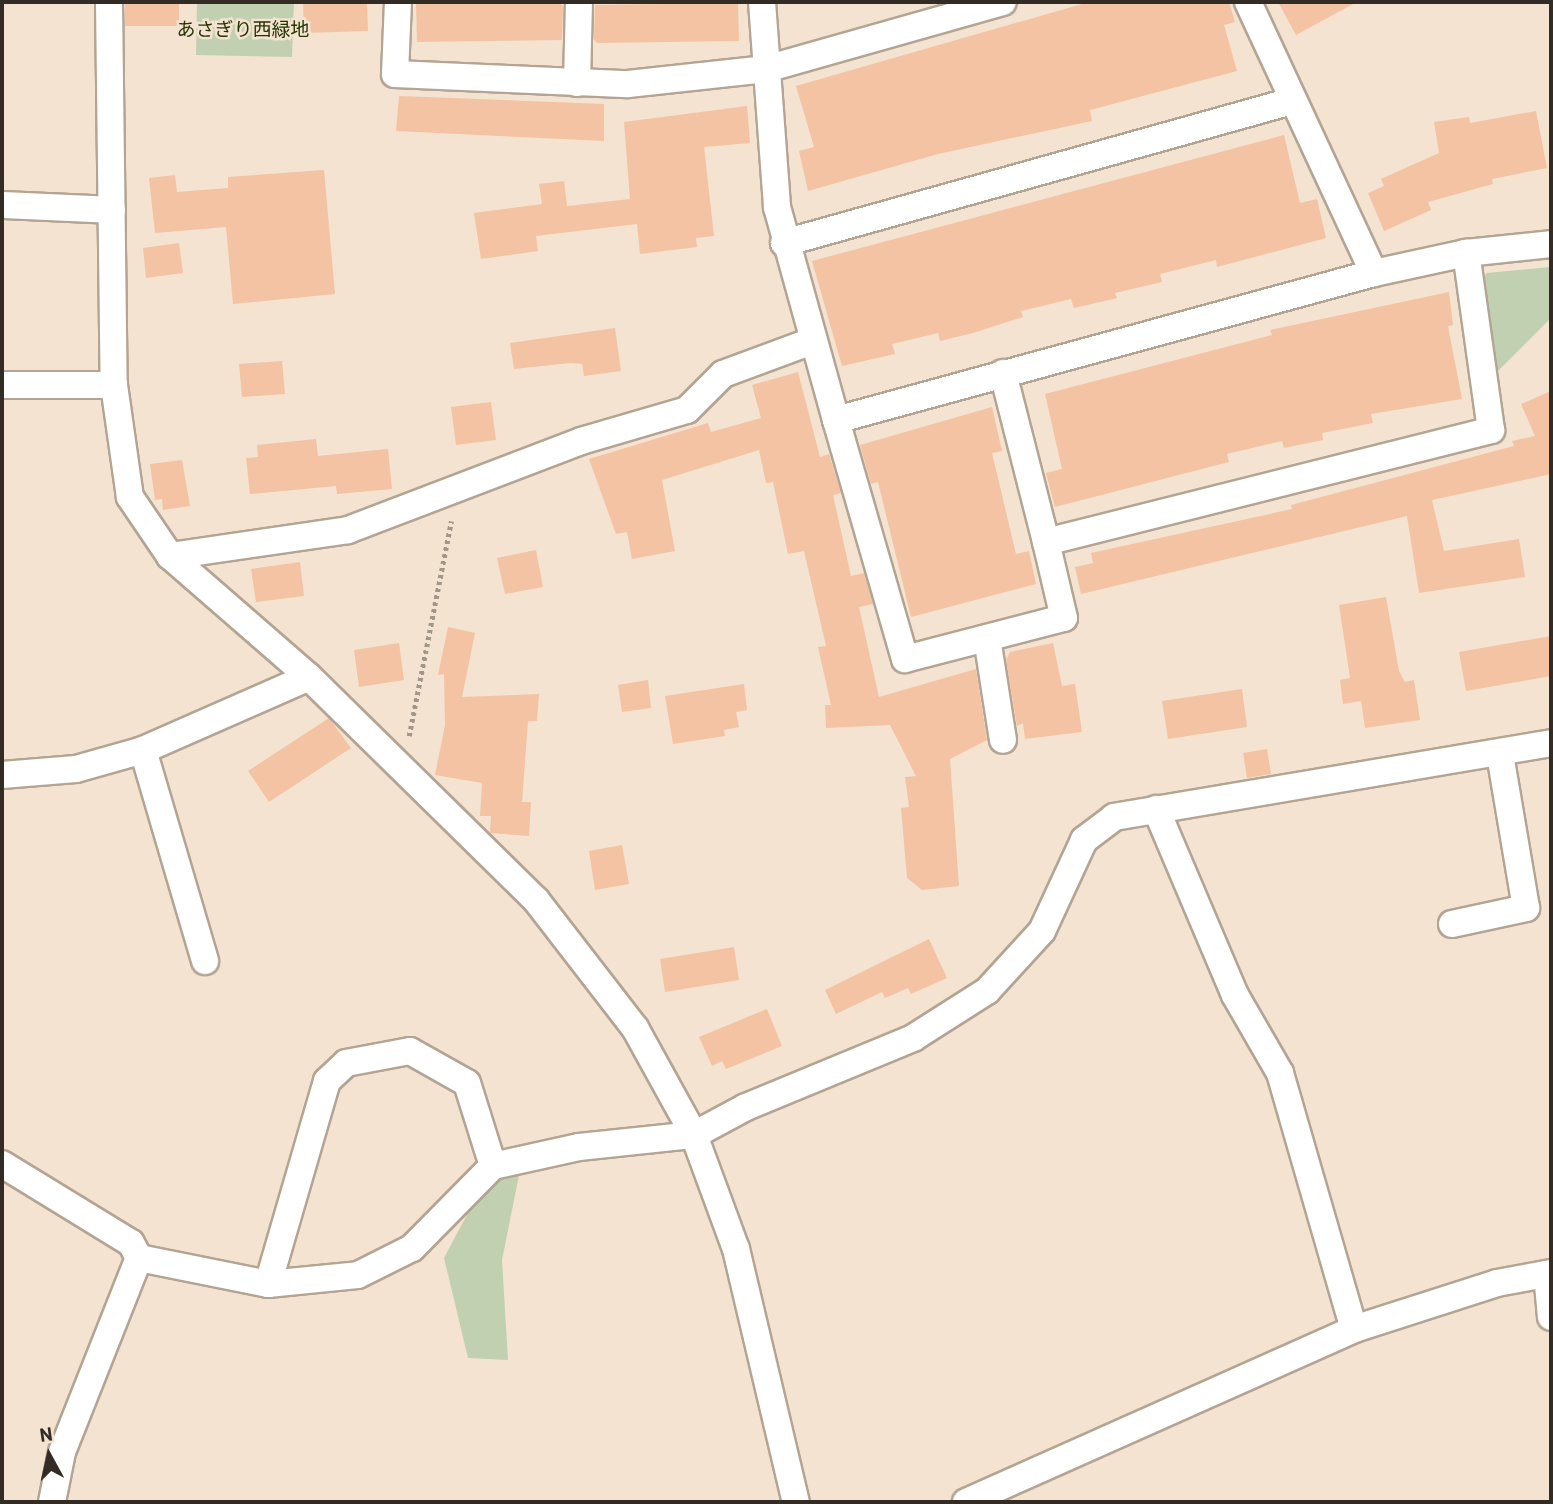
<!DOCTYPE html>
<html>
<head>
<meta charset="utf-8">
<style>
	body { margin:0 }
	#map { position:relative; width:1553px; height:1504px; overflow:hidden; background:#f3e3d0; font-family:Barlow,"Noto Sans JP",sans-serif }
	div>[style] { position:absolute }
	.green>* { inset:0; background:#c2d0b2 }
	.building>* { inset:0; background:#f4c3a3 }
	.path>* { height:4.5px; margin-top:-2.25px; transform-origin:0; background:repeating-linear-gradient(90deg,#a29688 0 3.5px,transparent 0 7px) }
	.roads { filter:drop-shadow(2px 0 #b4a493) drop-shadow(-2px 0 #b4a493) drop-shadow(0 2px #b4a493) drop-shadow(0 -2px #b4a493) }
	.street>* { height:26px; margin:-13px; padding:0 13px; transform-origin:13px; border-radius:13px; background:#fff }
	span { translate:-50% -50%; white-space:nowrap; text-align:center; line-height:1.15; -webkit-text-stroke:5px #f3e3d0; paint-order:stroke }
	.park-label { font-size:19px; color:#233600 }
	.frame { position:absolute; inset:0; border:4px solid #322c25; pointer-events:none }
	.north { position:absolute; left:14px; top:1420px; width:70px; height:70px; -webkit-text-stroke:5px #f3e3d0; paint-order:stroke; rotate:352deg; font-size:19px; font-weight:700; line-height:28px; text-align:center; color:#322c25 }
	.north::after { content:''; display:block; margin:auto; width:24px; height:32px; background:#322c25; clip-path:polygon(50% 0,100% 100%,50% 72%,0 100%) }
</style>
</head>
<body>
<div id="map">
	<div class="green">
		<div style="clip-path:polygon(197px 2px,294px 2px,292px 57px,196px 55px)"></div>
		<div style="clip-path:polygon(1551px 267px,1551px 318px,1491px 378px,1480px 281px,1487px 273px)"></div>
		<div style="clip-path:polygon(520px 1170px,502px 1260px,508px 1360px,468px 1358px,444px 1258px,478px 1194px,497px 1178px)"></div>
	</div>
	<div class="building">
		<div style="clip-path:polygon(125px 2px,179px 2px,179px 26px,125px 26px)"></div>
		<div style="clip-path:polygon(303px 2px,367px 2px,368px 31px,304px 33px)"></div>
		<div style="clip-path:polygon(558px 2px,563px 6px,562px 40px,417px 42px,416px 3px)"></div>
		<div style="clip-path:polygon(1089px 2px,1229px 2px,1235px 22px,1224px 25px,1237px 71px,1090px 110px,1092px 121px,938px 154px,808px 191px,799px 151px,814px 147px,796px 86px)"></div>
		<div style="clip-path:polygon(1278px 2px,1357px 2px,1296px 35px)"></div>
		<div style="clip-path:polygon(738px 3px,739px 41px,597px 43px,594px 39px,595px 5px)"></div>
		<div style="clip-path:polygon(399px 96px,604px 104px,604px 141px,396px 131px)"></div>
		<div style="clip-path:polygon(747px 106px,750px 143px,704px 147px,714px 236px,696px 238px,697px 247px,640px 254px,637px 224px,536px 236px,538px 251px,481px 259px,474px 213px,542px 204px,539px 184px,564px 181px,567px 206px,630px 199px,624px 122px)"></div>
		<div style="clip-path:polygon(1536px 111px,1547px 168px,1492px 179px,1493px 184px,1428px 202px,1431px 210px,1384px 231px,1368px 193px,1384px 186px,1381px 179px,1439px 153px,1434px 122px,1469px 117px,1470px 123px)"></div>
		<div style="clip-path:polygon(1284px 135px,1300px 203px,1317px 199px,1326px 238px,1217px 267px,1216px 260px,1160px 274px,1162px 282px,1115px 293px,1117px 298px,1074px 308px,1071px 299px,1021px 311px,1023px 317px,973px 333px,940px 341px,938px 333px,892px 344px,895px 354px,842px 366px,812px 261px)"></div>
		<div style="clip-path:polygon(324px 170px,335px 294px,233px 304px,226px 227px,155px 233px,149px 178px,175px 175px,177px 192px,228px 188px,228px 177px)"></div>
		<div style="clip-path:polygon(179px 243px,183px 273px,146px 278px,143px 248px)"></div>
		<div style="clip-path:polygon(1449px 292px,1453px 325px,1448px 326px,1462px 399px,1371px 414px,1373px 423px,1322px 433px,1323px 440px,1284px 448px,1282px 441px,1227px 454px,1229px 462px,1055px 507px,1046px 473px,1062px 469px,1045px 394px,1272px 335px,1270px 330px)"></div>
		<div style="clip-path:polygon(615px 328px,621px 371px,584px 376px,582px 364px,570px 363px,514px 369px,510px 343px)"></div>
		<div style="clip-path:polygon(282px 361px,285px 394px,242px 397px,239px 364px)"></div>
		<div style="clip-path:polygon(798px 372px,820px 457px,829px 454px,841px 493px,833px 495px,851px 576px,864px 573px,873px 604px,859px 607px,879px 697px,976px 669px,987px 740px,950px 759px,959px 886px,922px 890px,907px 878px,901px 808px,909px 807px,905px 777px,916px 776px,890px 725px,826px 728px,825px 705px,831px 705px,818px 647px,826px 646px,804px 551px,788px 554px,773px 482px,766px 483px,759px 450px,662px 480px,675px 551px,632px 559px,627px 532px,616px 534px,589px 459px,708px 423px,711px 432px,761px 418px,752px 385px)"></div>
		<div style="clip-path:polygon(1551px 391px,1551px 474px,1432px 500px,1444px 551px,1519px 539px,1525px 577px,1419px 593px,1407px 516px,1081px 594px,1075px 567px,1093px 563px,1091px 553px,1292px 509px,1291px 505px,1514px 446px,1512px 441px,1535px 436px,1521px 404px)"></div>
		<div style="clip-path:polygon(491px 402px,496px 440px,456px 445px,451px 407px)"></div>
		<div style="clip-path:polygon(992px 407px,1002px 451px,992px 453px,1016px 554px,1029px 551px,1036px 584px,911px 617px,878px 482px,871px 484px,860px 445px)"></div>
		<div style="clip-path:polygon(316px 439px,318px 456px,388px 449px,392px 489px,337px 494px,336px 486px,250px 494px,246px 458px,258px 457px,257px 445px)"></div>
		<div style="clip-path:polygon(182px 460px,190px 506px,163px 510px,162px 499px,155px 500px,150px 464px)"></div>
		<div style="clip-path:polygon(536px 550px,543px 587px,505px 594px,497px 558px)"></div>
		<div style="clip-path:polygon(300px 562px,304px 596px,256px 602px,251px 569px)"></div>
		<div style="clip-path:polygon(1386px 597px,1399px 671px,1405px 682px,1414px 680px,1420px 720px,1365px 728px,1361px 701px,1343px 704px,1340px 680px,1350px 678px,1339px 605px)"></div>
		<div style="clip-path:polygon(448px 627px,475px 633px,462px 697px,539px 694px,537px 721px,528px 721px,522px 802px,531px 802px,529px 836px,490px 833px,491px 816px,480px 816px,482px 783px,435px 775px,445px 725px,444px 674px,438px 675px)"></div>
		<div style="clip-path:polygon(1551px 636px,1551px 676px,1466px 691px,1459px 652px)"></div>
		<div style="clip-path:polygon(399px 643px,404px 680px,359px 687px,354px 650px)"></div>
		<div style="clip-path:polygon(1053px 643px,1062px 686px,1075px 684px,1082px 732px,1025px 739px,1023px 723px,1017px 726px,1006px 660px,1010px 652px)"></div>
		<div style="clip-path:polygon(648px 680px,651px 708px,622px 712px,618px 685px)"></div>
		<div style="clip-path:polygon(744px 684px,747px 710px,736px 712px,739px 727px,724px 730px,725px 736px,673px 744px,665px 696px)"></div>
		<div style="clip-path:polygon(1242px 689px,1247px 727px,1168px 739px,1162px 701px)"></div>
		<div style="clip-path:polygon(329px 718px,351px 748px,269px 802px,248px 771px)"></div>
		<div style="clip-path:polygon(1267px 749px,1271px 774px,1247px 778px,1243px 753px)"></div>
		<div style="clip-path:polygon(622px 845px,629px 884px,595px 890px,589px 851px)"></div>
		<div style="clip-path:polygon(929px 939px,947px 978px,911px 994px,908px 988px,885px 998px,882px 992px,836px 1014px,825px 990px)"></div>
		<div style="clip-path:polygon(734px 947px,739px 980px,665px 992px,660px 959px)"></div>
		<div style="clip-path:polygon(767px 1009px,782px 1046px,726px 1069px,722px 1061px,712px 1066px,699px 1037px)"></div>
	</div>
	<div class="path">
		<div style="left:409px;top:736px;width:219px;rotate:-78.9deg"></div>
	</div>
	<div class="roads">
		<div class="street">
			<div style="left:109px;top:2px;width:383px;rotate:89.3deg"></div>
			<div style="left:114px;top:385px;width:113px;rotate:81.9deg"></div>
			<div style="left:130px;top:497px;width:71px;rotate:55.9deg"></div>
			<div style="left:170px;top:556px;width:184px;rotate:41deg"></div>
			<div style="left:309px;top:677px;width:318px;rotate:44.5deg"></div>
			<div style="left:536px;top:900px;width:162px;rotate:52.3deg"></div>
			<div style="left:635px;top:1028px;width:122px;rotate:61.1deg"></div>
			<div style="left:694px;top:1135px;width:121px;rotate:69.8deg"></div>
			<div style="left:736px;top:1249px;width:260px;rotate:76.7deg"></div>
			<div style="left:398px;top:2px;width:72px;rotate:92.4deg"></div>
			<div style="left:395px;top:74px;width:233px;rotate:2.5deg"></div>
			<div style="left:628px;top:84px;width:139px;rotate:-6.2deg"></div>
			<div style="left:766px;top:69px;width:246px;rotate:-15.8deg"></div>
			<div style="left:762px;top:2px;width:206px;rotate:85.8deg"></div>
			<div style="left:777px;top:207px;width:221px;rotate:74.5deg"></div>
			<div style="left:836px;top:420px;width:558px;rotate:-15.28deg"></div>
			<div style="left:1374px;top:273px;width:94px;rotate:-12.3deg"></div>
			<div style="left:1466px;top:253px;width:85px;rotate:-6deg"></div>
			<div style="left:1248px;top:2px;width:299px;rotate:65.1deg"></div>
			<div style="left:577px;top:83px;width:81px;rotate:-88.6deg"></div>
			<div style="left:2px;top:205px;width:110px;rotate:2.6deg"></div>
			<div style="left:784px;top:243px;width:527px;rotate:-15.62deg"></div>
			<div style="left:1003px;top:373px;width:174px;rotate:75.7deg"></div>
			<div style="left:1046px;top:542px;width:459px;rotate:-14.1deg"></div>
			<div style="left:1491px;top:430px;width:179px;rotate:-98deg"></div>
			<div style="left:2px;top:385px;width:112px"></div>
			<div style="left:836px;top:420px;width:249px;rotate:73.9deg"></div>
			<div style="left:905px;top:659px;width:164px;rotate:-14.5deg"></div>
			<div style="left:1064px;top:618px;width:78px;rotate:-103.3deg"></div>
			<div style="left:170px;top:556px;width:180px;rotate:-8.3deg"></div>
			<div style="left:348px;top:530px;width:249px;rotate:-20.9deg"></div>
			<div style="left:581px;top:441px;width:110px;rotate:-16.3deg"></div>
			<div style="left:687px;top:410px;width:51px;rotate:-45deg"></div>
			<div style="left:723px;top:374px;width:95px;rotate:-20.3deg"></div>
			<div style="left:987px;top:638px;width:103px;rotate:81.1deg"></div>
			<div style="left:143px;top:750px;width:220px;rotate:73.6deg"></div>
			<div style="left:2px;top:775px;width:74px;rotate:-4.6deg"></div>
			<div style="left:76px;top:769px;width:70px;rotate:-15.8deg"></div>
			<div style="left:143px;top:750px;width:181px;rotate:-23.7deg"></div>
			<div style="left:1156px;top:809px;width:202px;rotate:67deg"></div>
			<div style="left:1235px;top:995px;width:90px;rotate:60deg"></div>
			<div style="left:1280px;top:1073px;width:266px;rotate:73.9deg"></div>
			<div style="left:1452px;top:924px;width:76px;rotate:-12.2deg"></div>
			<div style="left:1526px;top:908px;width:156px;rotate:-99.6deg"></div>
			<div style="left:2px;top:1164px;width:151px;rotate:31.5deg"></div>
			<div style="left:131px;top:1243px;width:17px;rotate:62deg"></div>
			<div style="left:1547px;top:1274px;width:43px;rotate:84.7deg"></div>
			<div style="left:268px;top:1284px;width:211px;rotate:-73.8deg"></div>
			<div style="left:327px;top:1081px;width:26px;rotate:-43deg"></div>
			<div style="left:346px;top:1063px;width:65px;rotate:-10.6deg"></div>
			<div style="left:410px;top:1051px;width:65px;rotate:29.3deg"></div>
			<div style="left:467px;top:1083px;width:87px;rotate:72.6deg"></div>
			<div style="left:52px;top:1502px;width:51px;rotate:-78.7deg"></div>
			<div style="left:62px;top:1452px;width:209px;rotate:-68.4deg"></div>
			<div style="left:139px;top:1258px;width:132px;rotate:11.4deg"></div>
			<div style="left:268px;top:1284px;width:90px;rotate:-5.7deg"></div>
			<div style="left:358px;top:1275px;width:60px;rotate:-26.6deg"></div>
			<div style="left:412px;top:1248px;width:115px;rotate:-45.4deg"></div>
			<div style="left:493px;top:1166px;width:88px;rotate:-12.5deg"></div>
			<div style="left:579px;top:1147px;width:116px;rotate:-6deg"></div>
			<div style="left:694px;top:1135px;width:59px;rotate:-28.3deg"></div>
			<div style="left:746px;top:1107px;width:181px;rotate:-22.4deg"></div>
			<div style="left:913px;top:1038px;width:88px;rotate:-32.4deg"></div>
			<div style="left:987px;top:991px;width:81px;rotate:-47.5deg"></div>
			<div style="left:1042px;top:931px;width:100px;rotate:-65.2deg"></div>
			<div style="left:1084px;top:840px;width:38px;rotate:-37deg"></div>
			<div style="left:1114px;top:817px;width:443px;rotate:-9.6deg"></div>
			<div style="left:966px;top:1502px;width:425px;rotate:-24deg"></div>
			<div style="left:1354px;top:1329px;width:150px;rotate:-17.8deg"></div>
			<div style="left:1497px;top:1283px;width:55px;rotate:-10.5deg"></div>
		</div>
	</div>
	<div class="park-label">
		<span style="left:243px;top:29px">あさぎり西緑地</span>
	</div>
	<div class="frame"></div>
	<div class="north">N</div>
</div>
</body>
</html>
